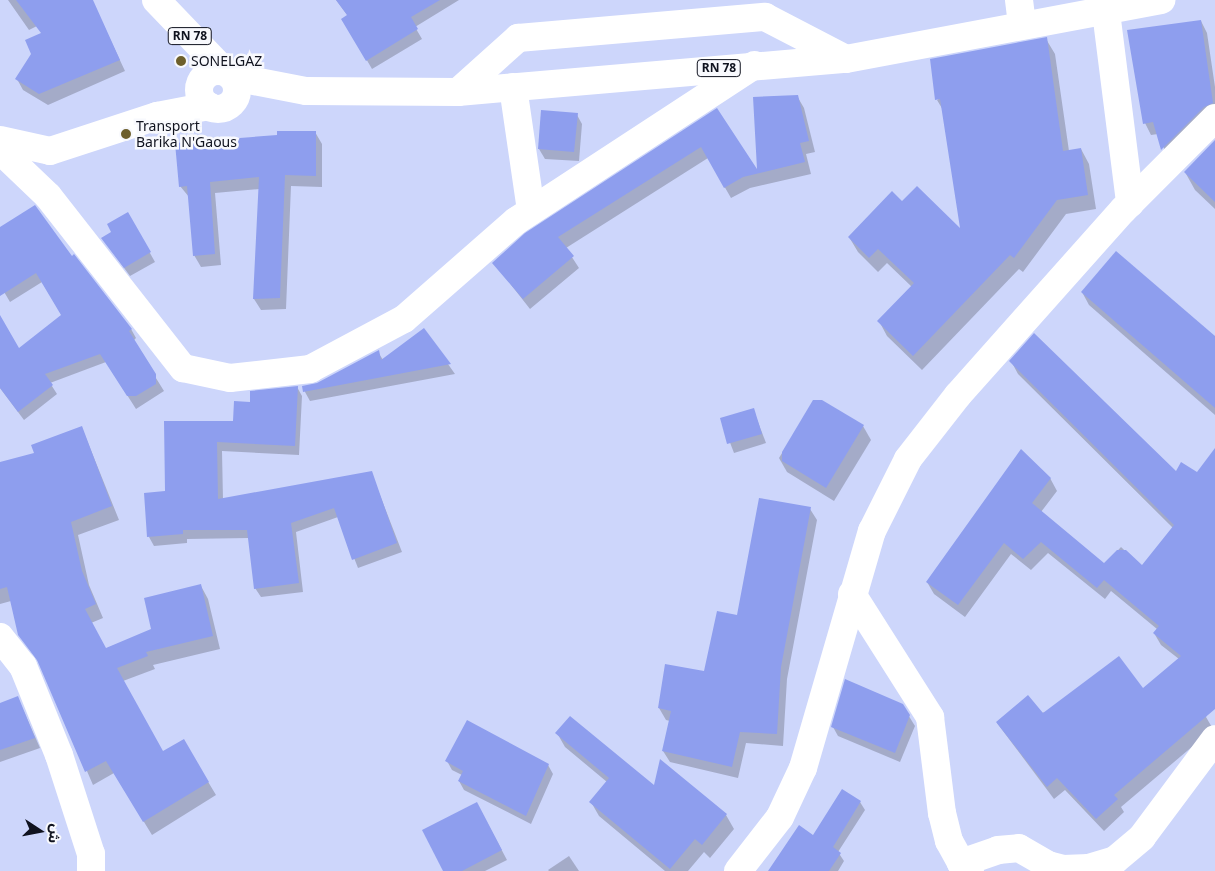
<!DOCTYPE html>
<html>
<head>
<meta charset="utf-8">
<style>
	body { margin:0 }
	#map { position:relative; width:1215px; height:871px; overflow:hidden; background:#cdd6fb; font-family:"Noto Sans","Noto Sans Arabic",sans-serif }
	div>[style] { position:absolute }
	.shadow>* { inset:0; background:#0003 }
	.building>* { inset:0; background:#8e9eee }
	.minor>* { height:28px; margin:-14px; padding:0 14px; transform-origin:14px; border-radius:14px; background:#fff }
	.major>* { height:28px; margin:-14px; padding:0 14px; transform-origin:14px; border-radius:14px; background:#fff }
	.major>.ring { margin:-14px; padding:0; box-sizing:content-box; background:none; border:28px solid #fff; border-radius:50% }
	.dots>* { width:14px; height:14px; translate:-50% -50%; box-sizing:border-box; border:2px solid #f8f9fd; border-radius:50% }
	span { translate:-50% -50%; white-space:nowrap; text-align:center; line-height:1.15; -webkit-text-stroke:5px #f8f9fd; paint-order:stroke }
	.shield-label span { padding:1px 4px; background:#f8f9fd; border:1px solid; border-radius:4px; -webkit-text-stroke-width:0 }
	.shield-label { font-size:12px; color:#10131f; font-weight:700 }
	.poi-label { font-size:14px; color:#10131f }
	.left { translate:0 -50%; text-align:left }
	.north { position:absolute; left:15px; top:806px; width:50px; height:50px; -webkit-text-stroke:4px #f8f9fd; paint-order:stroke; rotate:101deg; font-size:14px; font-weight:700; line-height:20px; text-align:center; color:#10131f }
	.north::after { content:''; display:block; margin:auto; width:18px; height:22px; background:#10131f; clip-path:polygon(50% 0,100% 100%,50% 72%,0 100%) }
</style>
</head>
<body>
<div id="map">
	<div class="shadow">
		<div style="clip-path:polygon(8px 0,79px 0,96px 9px,125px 71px,48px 105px,23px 90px,17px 79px,55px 17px,29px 30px)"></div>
		<div style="clip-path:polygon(336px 0,459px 0,415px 27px,422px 39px,372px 69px,343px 19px,348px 16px)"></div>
		<div style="clip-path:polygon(1201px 21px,1207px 33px,1215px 87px,1215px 117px,1169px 160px,1158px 134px,1151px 135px,1145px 123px)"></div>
		<div style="clip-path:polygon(1046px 39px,1055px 54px,1069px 151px,1081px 149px,1089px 164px,1096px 209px,1066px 214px,1023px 272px,1019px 269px,922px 370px,887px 336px,879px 321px,912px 287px,887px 263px,878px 272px,858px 252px,849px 237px,902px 203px,962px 231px,943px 110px,937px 100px)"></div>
		<div style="clip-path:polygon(797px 96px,804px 108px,815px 152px,806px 154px,811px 174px,750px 188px,731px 198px,708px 158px,566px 248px,579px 268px,530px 309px,494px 263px,716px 110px,758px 173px,754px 98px)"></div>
		<div style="clip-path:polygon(542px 112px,577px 115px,582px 124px,579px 161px,545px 159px,539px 149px)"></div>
		<div style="clip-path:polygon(315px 132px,322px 144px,322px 187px,291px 186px,286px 309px,261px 310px,254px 299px,260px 189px,215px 193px,221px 265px,201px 267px,194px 255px,189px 197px,180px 186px)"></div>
		<div style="clip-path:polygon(1215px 142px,1215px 209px,1195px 190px,1185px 172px)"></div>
		<div style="clip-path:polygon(128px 214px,155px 262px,130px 276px,103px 239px,113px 233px)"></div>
		<div style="clip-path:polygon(0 234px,71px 257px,131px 329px,136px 338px,133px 341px,164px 391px,136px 409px,106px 362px,50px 383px,57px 394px,24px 420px,0 388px,0 318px,19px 350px,62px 315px,42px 282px,10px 302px,0 285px)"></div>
		<div style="clip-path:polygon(1082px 292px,1215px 338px,1215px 415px,1089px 305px)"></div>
		<div style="clip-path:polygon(424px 330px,455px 374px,310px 401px,305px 392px,304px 387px,318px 384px,378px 352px,383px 360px)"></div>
		<div style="clip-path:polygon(1011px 361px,1176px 473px,1197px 473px,1215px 450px,1215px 700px,1206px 717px,1213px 729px,1121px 807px,1124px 812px,1104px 831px,1065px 790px,1054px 799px,997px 723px,1142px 690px,1179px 659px,1161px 645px,1154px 633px,1157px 629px,1111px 591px,1105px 599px,1048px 553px,1031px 570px,1011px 554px,965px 617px,934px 594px,927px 582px,1050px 478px,1057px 491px,1041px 512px,1104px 565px,1121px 547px,1142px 567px,1173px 528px,1018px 374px)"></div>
		<div style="clip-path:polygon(297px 387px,302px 396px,299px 455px,222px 451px,223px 500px,371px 472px,402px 552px,358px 568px,338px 517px,296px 532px,303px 592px,261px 597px,255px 588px,249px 538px,187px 539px,187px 543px,154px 546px,149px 537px,166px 492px,251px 403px)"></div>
		<div style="clip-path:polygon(814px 401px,863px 426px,871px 440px,834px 501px,787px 472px,779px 458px)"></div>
		<div style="clip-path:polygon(753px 409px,766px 443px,734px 453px,721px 419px)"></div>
		<div style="clip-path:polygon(82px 428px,119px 520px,78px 535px,89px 585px,103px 618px,91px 623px,105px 649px,152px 630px,201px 586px,208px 599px,220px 649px,153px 665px,155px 669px,123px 681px,163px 753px,183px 740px,216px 795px,152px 835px,114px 773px,93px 785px,42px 667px,19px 634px,11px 601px,0 604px,0 464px,36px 454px)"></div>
		<div style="clip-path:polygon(810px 509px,817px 520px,787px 679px,783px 746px,746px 743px,738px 778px,670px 762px,663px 751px,670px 721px,666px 720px,659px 708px,666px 666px,705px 672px)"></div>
		<div style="clip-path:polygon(18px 698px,40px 748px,0 762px,0 704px)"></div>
		<div style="clip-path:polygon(902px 705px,915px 726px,900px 762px,838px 736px,833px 727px)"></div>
		<div style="clip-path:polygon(557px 733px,655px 788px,661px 761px,726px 815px,734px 829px,710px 858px,704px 852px,688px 871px,665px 871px,599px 816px,591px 802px,607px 782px,565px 747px)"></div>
		<div style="clip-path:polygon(447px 761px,548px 765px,553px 774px,531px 824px,464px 790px,459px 781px,462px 775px,452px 770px)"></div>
		<div style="clip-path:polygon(860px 802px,865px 810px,838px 852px,844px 861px,838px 871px,770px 871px)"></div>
		<div style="clip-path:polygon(482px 813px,507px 860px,485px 871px,444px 871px)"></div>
		<div style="clip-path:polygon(569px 856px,579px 871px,549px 871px,548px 870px)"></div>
	</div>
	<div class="building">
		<div style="clip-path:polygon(16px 0,93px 0,120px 60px,39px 94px,15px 79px,31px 54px,25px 40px,41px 33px)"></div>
		<div style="clip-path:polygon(336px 0,440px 0,411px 17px,418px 29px,366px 61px,341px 19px,347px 15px)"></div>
		<div style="clip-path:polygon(1201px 20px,1213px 103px,1204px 107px,1161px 150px,1153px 122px,1143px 124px,1127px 30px)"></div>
		<div style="clip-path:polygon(1047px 37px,1063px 151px,1081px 148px,1088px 195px,1057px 200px,1014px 258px,1010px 255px,913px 356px,877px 321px,914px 283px,878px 249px,869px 258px,848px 237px,892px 191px,902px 201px,917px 186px,960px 228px,940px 99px,935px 100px,930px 59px)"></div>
		<div style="clip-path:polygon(798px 95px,809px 141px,800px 143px,805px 162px,743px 177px,724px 188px,701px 147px,558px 237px,574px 256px,523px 299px,492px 263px,525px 233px,717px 108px,757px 169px,753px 97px)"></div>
		<div style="clip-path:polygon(541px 110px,578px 113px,574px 152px,538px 149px)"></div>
		<div style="clip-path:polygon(277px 131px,316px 131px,316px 176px,285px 175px,280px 298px,253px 299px,259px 177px,210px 182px,215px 254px,193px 256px,187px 186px,179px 187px,175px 143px,277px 135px)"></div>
		<div style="clip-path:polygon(1215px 140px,1215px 202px,1184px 172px)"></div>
		<div style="clip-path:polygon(35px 205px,72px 256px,74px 254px,132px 329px,129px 331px,156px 374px,156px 384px,136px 396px,127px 396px,100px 354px,45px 374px,53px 385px,18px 412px,0 388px,0 315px,19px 348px,61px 315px,36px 273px,0 296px,0 227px)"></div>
		<div style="clip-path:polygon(128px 212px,151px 252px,124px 268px,101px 238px,111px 232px,107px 224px)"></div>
		<div style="clip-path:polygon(1116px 251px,1215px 336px,1215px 408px,1081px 292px)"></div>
		<div style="clip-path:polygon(424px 328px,451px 364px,303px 392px,302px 386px,317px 383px,379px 350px,381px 360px)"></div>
		<div style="clip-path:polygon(1034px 333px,1176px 471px,1181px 462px,1197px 472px,1215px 448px,1215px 709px,1114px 795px,1118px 799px,1096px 819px,1057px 778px,1047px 787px,996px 722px,1028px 695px,1043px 713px,1119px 656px,1143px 688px,1181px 656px,1153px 633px,1159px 626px,1104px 580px,1097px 588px,1041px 542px,1023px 559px,1004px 543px,958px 605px,926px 582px,1021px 449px,1051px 478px,1032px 503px,1104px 563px,1117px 550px,1126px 550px,1142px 565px,1174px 525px,1009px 361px)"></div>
		<div style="clip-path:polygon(298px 386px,295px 446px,217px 442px,218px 499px,372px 471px,397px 543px,352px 560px,334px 508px,291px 523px,299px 583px,254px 589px,247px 530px,183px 530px,183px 534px,147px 537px,144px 493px,165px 491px,164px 421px,233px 421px,234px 401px,250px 402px,250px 391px)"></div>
		<div style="clip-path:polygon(813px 400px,822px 400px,864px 425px,826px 488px,782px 461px,782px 452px)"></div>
		<div style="clip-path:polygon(754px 408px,762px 434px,727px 444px,720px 418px)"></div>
		<div style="clip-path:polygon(82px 426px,112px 506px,71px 522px,82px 571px,96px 604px,85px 609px,106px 648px,151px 629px,144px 598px,201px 584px,213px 636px,146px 652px,148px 656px,117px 668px,163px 751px,184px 739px,209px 782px,143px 822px,106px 761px,85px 772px,37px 660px,18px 635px,7px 587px,0 589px,0 462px,34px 453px,31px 445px)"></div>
		<div style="clip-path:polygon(759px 498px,811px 507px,781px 667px,777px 734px,740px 732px,732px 767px,662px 751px,671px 711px,658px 708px,665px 664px,704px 671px,717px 611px,737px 615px)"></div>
		<div style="clip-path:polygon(845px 679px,903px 704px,910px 715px,895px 753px,831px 727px)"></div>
		<div style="clip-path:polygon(18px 696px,35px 738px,0 750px,0 703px)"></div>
		<div style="clip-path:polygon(570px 716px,654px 785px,660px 759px,727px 814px,702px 845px,695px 839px,670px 869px,589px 802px,609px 778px,555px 733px)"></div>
		<div style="clip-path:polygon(467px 720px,549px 764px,526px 816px,458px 781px,463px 771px,445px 761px)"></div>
		<div style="clip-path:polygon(842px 789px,861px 801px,833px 847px,841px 853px,829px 871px,768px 871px,799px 825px,813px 835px)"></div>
		<div style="clip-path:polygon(477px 802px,502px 850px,462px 871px,443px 871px,422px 830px)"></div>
	</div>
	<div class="minor">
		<div style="left:1019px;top:0;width:25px;rotate:83deg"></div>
		<div style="left:1106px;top:12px;width:193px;rotate:82.8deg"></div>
		<div style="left:513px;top:87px;width:125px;rotate:81.7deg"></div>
		<div style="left:458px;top:92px;width:81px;rotate:-42deg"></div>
		<div style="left:518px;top:38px;width:248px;rotate:-4.9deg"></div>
		<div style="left:765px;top:17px;width:91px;rotate:27.4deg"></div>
		<div style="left:0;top:140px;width:51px;rotate:12.4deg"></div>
		<div style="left:50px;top:151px;width:113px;rotate:-18.1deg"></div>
		<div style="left:157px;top:116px;width:53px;rotate:-10.9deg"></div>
		<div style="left:0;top:150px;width:66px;rotate:43.8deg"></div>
		<div style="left:48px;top:196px;width:219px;rotate:51.9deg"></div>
		<div style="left:183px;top:368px;width:48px;rotate:12deg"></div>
		<div style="left:230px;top:378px;width:81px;rotate:-6.4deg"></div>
		<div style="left:310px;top:369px;width:106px;rotate:-28deg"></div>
		<div style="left:404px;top:319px;width:149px;rotate:-41.2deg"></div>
		<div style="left:516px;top:221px;width:285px;rotate:-33.2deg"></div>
		<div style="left:852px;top:594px;width:146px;rotate:57.6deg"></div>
		<div style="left:930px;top:717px;width:97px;rotate:82.9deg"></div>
		<div style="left:942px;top:813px;width:29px;rotate:76deg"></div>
		<div style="left:949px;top:841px;width:25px;rotate:61deg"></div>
		<div style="left:961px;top:863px;width:12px;rotate:42deg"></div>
		<div style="left:0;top:637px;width:37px;rotate:52deg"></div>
		<div style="left:23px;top:666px;width:96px;rotate:68deg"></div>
		<div style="left:59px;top:755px;width:104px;rotate:72.1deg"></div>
		<div style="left:91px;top:854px;width:17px;rotate:90deg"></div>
		<div style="left:961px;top:863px;width:39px;rotate:-19deg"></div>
		<div style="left:998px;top:850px;width:21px;rotate:-5deg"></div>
		<div style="left:1019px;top:848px;width:34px;rotate:30deg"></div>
		<div style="left:1048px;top:865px;width:16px;rotate:15deg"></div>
		<div style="left:1063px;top:869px;width:26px;rotate:-2deg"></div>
		<div style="left:1089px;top:868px;width:27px;rotate:-17deg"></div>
		<div style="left:1115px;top:860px;width:35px;rotate:-40deg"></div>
		<div style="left:1142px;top:837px;width:122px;rotate:-53.3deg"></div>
		<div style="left:738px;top:871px;width:68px;rotate:-52.1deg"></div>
		<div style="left:780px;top:817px;width:54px;rotate:-64.9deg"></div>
		<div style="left:803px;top:768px;width:247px;rotate:-73.8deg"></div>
		<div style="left:872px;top:531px;width:80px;rotate:-63.4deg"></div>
		<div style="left:908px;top:459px;width:81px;rotate:-52deg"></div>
		<div style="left:958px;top:395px;width:248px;rotate:-48.3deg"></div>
		<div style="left:1123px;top:210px;width:130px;rotate:-45deg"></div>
	</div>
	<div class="major">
		<div style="left:156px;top:0;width:98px;rotate:46.2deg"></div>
		<div class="ring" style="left:199px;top:71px;width:10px;height:10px"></div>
		<div style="left:233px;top:77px;width:74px;rotate:10.9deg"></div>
		<div style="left:306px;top:91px;width:152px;rotate:0.4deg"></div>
		<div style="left:458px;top:92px;width:389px;rotate:-4.9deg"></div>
		<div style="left:846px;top:59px;width:321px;rotate:-10.6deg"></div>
	</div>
	<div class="dots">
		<div style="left:181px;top:61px;background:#6d5f2c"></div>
		<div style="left:126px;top:134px;background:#6d5f2c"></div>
	</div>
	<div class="shield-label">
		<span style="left:190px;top:36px">RN 78</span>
		<span style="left:719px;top:68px">RN 78</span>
	</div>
	<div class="poi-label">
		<span class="left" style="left:191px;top:61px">SONELGAZ</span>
		<span class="left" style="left:136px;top:134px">Transport<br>Barika N'Gaous</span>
	</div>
	<div class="north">ش</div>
</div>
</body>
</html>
